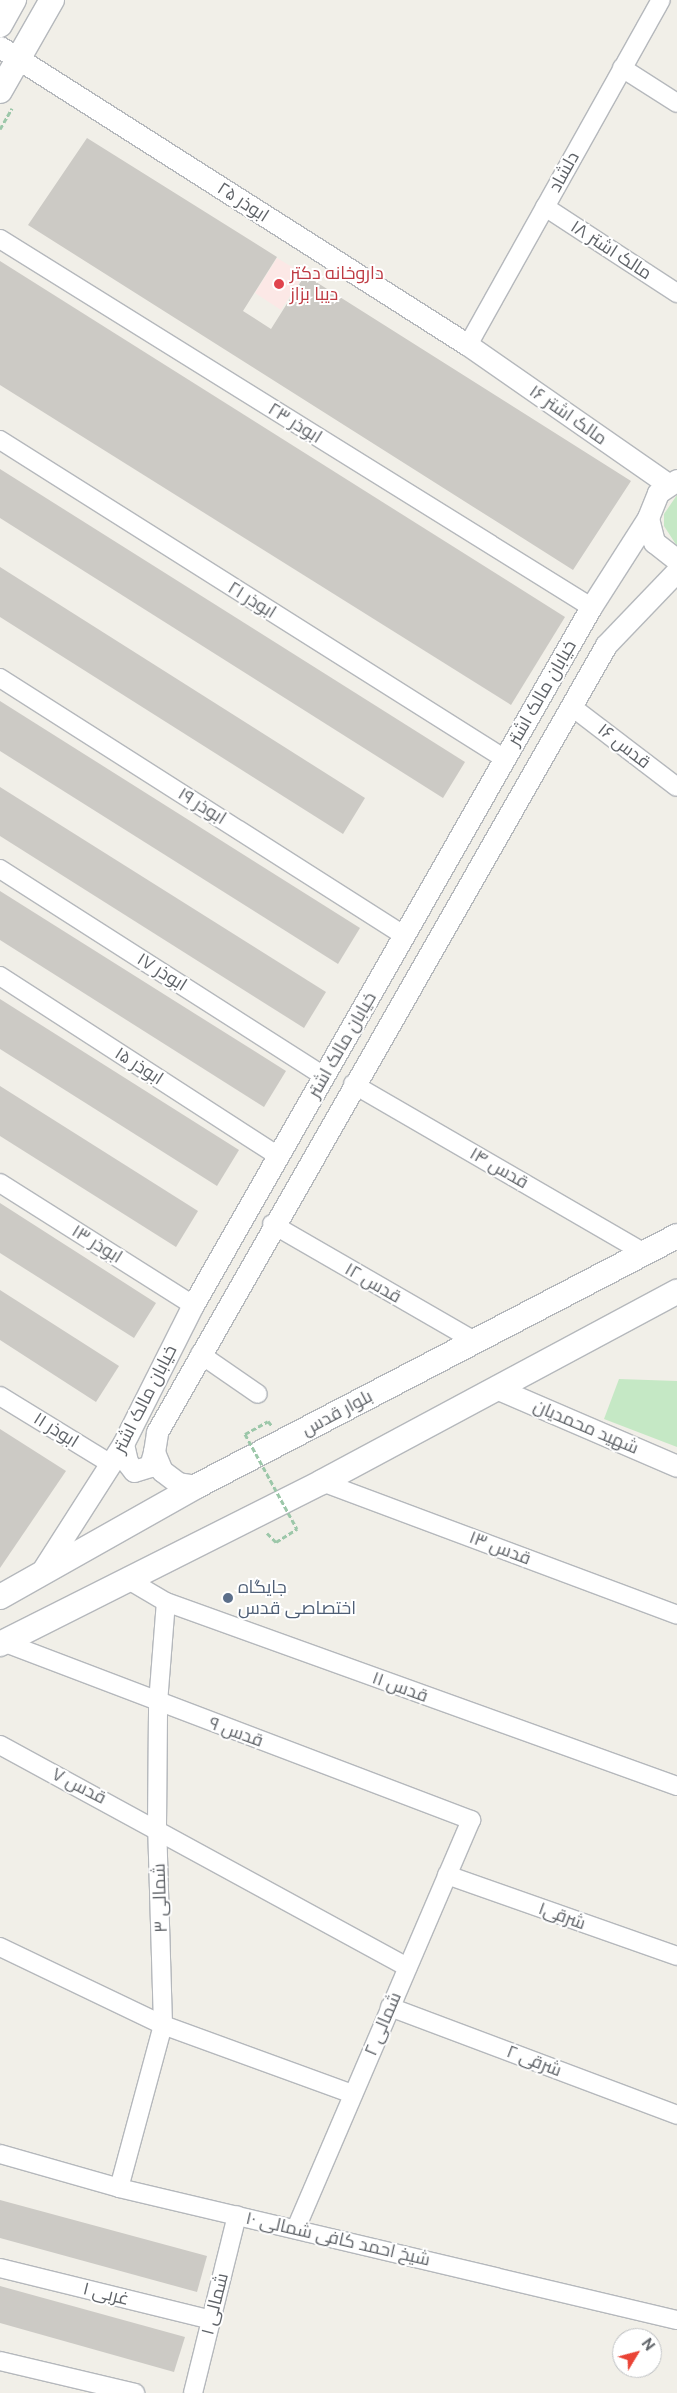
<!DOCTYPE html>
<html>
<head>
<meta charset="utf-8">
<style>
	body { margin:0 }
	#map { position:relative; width:677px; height:2393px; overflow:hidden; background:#f1efe8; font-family:"Public Sans",Cairo,sans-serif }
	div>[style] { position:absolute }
	.medical>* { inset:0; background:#fce8e6 }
	.green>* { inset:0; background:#c5e8c5 }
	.building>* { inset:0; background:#cccac5 }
	.path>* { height:3px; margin-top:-1.5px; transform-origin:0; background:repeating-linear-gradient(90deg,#9cc7a9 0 5px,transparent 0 7.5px) }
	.roads { filter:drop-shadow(1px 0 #b5b8bc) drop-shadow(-1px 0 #b5b8bc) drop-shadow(0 1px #b5b8bc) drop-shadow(0 -1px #b5b8bc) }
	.minor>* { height:18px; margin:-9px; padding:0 9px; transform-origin:9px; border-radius:9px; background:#fff }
	.tertiary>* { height:21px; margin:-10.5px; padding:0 10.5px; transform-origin:10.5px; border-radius:10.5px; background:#fff }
	.secondary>* { height:24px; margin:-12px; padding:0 12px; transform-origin:12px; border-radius:12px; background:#fff }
	.path-bridge>* { height:3px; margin-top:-1.5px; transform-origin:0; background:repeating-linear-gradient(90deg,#9cc7a9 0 5px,transparent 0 7.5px) }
	.dots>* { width:14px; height:14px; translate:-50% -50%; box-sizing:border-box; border:2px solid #fff; border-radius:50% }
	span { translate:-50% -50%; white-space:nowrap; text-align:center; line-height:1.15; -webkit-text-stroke:4px #fff; paint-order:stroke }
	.street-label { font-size:18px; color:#5f6368 }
	.health-label { font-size:18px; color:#be3a42 }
	.left { translate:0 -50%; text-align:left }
	.service-label { font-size:18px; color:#4e5e75 }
	.north { position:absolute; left:612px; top:2328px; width:50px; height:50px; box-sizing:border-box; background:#fff; border:1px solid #bfc1c3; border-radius:50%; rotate:53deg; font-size:14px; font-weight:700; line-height:20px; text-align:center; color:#5f6368 }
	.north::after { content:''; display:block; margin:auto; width:18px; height:22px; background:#ea4335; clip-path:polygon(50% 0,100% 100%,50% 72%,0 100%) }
</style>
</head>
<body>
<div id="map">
	<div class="medical">
		<div style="clip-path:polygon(277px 258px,304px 274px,281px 310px,255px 293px)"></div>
	</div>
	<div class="green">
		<div style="clip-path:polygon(677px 495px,677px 546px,664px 526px,664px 514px)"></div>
		<div style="clip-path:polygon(619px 1379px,677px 1381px,677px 1447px,604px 1419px)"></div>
	</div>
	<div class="building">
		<div style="clip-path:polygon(87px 138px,277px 257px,243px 311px,271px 329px,305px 275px,631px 481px,573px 570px,28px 225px)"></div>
		<div style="clip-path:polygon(0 261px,565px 617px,511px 705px,0 385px)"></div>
		<div style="clip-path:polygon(0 469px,465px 762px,443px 798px,0 518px)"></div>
		<div style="clip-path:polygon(0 567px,365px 798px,343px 834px,0 617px)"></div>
		<div style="clip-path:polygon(0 701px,360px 928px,338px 964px,0 751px)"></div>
		<div style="clip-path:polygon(0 787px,326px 992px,304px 1028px,0 836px)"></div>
		<div style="clip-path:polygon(0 891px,286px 1071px,264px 1107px,0 940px)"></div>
		<div style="clip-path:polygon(0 999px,239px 1150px,217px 1186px,0 1049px)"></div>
		<div style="clip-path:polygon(0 1086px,198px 1211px,176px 1247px,0 1136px)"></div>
		<div style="clip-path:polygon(0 1203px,156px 1303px,134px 1338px,0 1253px)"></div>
		<div style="clip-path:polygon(0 1290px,119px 1366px,96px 1402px,0 1340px)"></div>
		<div style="clip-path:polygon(0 1429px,66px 1471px,0 1568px)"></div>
		<div style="clip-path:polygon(0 2200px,207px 2256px,197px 2292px,0 2238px)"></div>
		<div style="clip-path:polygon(0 2286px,185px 2337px,174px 2372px,0 2323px)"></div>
	</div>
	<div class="path">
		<div style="left:0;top:129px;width:24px;rotate:-60deg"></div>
		<div style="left:245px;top:1434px;width:26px;rotate:-29deg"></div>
		<div style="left:268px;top:1421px;width:6px;rotate:51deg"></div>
		<div style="left:267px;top:1533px;width:13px;rotate:45deg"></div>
		<div style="left:276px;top:1542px;width:25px;rotate:-32deg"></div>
	</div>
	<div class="roads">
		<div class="minor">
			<div style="left:622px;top:68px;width:65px;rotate:32.5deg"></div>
			<div style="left:545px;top:207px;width:158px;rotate:33.1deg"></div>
			<div style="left:0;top:239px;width:696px;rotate:31.91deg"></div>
			<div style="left:468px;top:345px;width:395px;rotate:-60.8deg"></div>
			<div style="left:0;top:440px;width:597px;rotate:32.28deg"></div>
			<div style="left:0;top:678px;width:479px;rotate:32.5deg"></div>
			<div style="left:571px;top:706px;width:133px;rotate:37.4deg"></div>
			<div style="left:0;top:869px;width:384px;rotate:32.6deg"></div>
			<div style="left:0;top:976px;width:331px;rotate:32.9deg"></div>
			<div style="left:353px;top:1084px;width:337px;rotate:30.1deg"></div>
			<div style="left:0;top:1183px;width:228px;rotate:32.3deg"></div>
			<div style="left:272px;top:1224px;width:234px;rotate:30deg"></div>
			<div style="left:200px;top:1354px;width:70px;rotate:34.6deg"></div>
			<div style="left:0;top:1396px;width:130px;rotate:31.5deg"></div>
			<div style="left:322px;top:1482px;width:379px;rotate:20.5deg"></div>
			<div style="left:127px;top:1579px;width:45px;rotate:30.5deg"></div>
			<div style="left:166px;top:1602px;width:543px;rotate:19.8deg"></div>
			<div style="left:3px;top:1642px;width:501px;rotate:20.82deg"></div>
			<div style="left:471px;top:1820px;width:445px;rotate:113.2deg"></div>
			<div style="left:0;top:1745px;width:464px;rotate:28.6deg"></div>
			<div style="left:447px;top:1875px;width:244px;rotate:19.4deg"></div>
			<div style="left:0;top:1947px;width:181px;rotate:25.6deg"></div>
			<div style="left:163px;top:2025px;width:202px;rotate:20deg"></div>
			<div style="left:390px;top:2007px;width:307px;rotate:20.6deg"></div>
			<div style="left:0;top:2154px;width:124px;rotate:15.9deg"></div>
			<div style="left:119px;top:2188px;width:573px;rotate:13.31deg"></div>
			<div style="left:119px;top:2188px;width:169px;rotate:-74.9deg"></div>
			<div style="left:163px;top:2025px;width:198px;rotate:-91.7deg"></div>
			<div style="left:157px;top:1827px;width:124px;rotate:-89.5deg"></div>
			<div style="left:158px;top:1703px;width:101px;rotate:-85.5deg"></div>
			<div style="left:0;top:2268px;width:217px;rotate:13.8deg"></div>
			<div style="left:0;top:2361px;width:139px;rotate:13.3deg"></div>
			<div style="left:193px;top:2393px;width:183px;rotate:-76.1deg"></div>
		</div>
		<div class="tertiary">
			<div style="left:0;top:47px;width:555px;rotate:32.49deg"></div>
			<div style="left:468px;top:345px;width:244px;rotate:34.8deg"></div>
			<div style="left:677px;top:480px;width:23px;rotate:146deg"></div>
			<div style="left:658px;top:493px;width:27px;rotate:112deg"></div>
			<div style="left:648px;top:518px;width:25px;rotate:76deg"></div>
			<div style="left:654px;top:542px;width:29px;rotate:38deg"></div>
			<div style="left:496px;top:1388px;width:197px;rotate:23.3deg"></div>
			<div style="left:123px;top:1444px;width:18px;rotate:77deg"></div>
			<div style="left:127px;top:1462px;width:11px;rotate:52deg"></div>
			<div style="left:134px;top:1471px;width:17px;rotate:-17deg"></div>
			<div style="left:150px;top:1466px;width:15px;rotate:-74deg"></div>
			<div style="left:197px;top:1486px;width:19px;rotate:-171deg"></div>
			<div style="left:178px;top:1483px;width:20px;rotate:-143deg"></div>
			<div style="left:162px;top:1471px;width:21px;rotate:-113deg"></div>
			<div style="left:154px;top:1452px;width:20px;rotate:-81deg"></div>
			<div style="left:157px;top:1432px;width:906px;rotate:-60.29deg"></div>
			<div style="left:606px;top:645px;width:103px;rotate:-46.2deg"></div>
			<div style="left:40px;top:1574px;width:154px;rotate:-57.4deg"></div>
			<div style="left:123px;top:1444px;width:156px;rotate:-63.3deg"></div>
			<div style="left:193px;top:1305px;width:803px;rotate:-60.31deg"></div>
			<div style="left:591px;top:607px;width:106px;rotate:-57.4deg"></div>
		</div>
		<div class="secondary">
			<div style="left:0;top:25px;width:29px;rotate:-61deg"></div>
			<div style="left:0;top:91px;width:105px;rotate:-60.3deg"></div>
			<div style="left:0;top:1597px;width:226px;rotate:-29.4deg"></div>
			<div style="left:197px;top:1486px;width:541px;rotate:-27.51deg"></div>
			<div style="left:0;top:1644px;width:360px;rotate:-26.7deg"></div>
			<div style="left:322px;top:1482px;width:403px;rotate:-28.2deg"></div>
		</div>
	</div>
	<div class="path-bridge">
		<div style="left:245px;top:1434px;width:108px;rotate:61.3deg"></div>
	</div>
	<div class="dots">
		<div style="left:279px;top:284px;background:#e0444e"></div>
		<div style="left:228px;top:1598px;background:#5c6f8a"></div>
	</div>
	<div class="street-label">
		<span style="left:564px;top:172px;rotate:-61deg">دلشاد</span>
		<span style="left:243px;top:202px;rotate:33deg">ابوذر ۲۵</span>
		<span style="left:611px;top:250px;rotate:33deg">مالک اشتر ۱۸</span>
		<span style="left:568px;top:415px;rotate:35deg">مالک اشتر ۱۶</span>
		<span style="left:295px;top:423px;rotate:32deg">ابوذر ۲۳</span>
		<span style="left:252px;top:600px;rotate:32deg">ابوذر ۲۱</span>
		<span style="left:542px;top:693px;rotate:-60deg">خیابان مالک اشتر</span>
		<span style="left:624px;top:746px;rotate:38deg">قدس ۱۶</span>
		<span style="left:202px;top:806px;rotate:32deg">ابوذر ۱۹</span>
		<span style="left:162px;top:972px;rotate:32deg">ابوذر ۱۷</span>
		<span style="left:342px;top:1045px;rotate:-60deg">خیابان مالک اشتر</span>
		<span style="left:139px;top:1066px;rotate:33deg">ابوذر ۱۵</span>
		<span style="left:499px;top:1168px;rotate:30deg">قدس ۱۴</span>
		<span style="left:97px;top:1244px;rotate:32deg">ابوذر ۱۳</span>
		<span style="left:373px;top:1283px;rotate:30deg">قدس ۱۲</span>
		<span style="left:145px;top:1399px;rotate:-63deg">خیابان مالک اشتر</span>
		<span style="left:337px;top:1413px;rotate:-28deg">بلوار قدس</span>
		<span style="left:586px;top:1427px;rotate:23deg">شهید محمدیان</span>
		<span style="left:56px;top:1430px;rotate:32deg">ابوذر ۱۱</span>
		<span style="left:500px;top:1548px;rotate:21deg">قدس ۱۳</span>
		<span style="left:400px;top:1687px;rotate:20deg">قدس ۱۱</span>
		<span style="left:236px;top:1732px;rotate:20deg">قدس ۹</span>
		<span style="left:79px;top:1786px;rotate:27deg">قدس ۷</span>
		<span style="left:160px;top:1898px;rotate:-92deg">شمالی ۳</span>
		<span style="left:562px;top:1916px;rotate:20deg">شرقی۱</span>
		<span style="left:383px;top:2024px;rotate:-67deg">شمالی ۲</span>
		<span style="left:534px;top:2061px;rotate:21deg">شرقی ۲</span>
		<span style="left:338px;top:2239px;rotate:13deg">شیخ احمد کافی شمالی ۱۰</span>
		<span style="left:106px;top:2294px;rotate:14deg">۱ غربی</span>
		<span style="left:215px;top:2304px;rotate:-76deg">۱ شمالی</span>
	</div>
	<div class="health-label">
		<span class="left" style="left:290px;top:284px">داروخانه دکتر<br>دیبا بزاز</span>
	</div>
	<div class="service-label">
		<span class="left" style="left:238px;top:1598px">جایگاه<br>اختصاصی قدس</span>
	</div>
	<div class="north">N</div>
</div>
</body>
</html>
